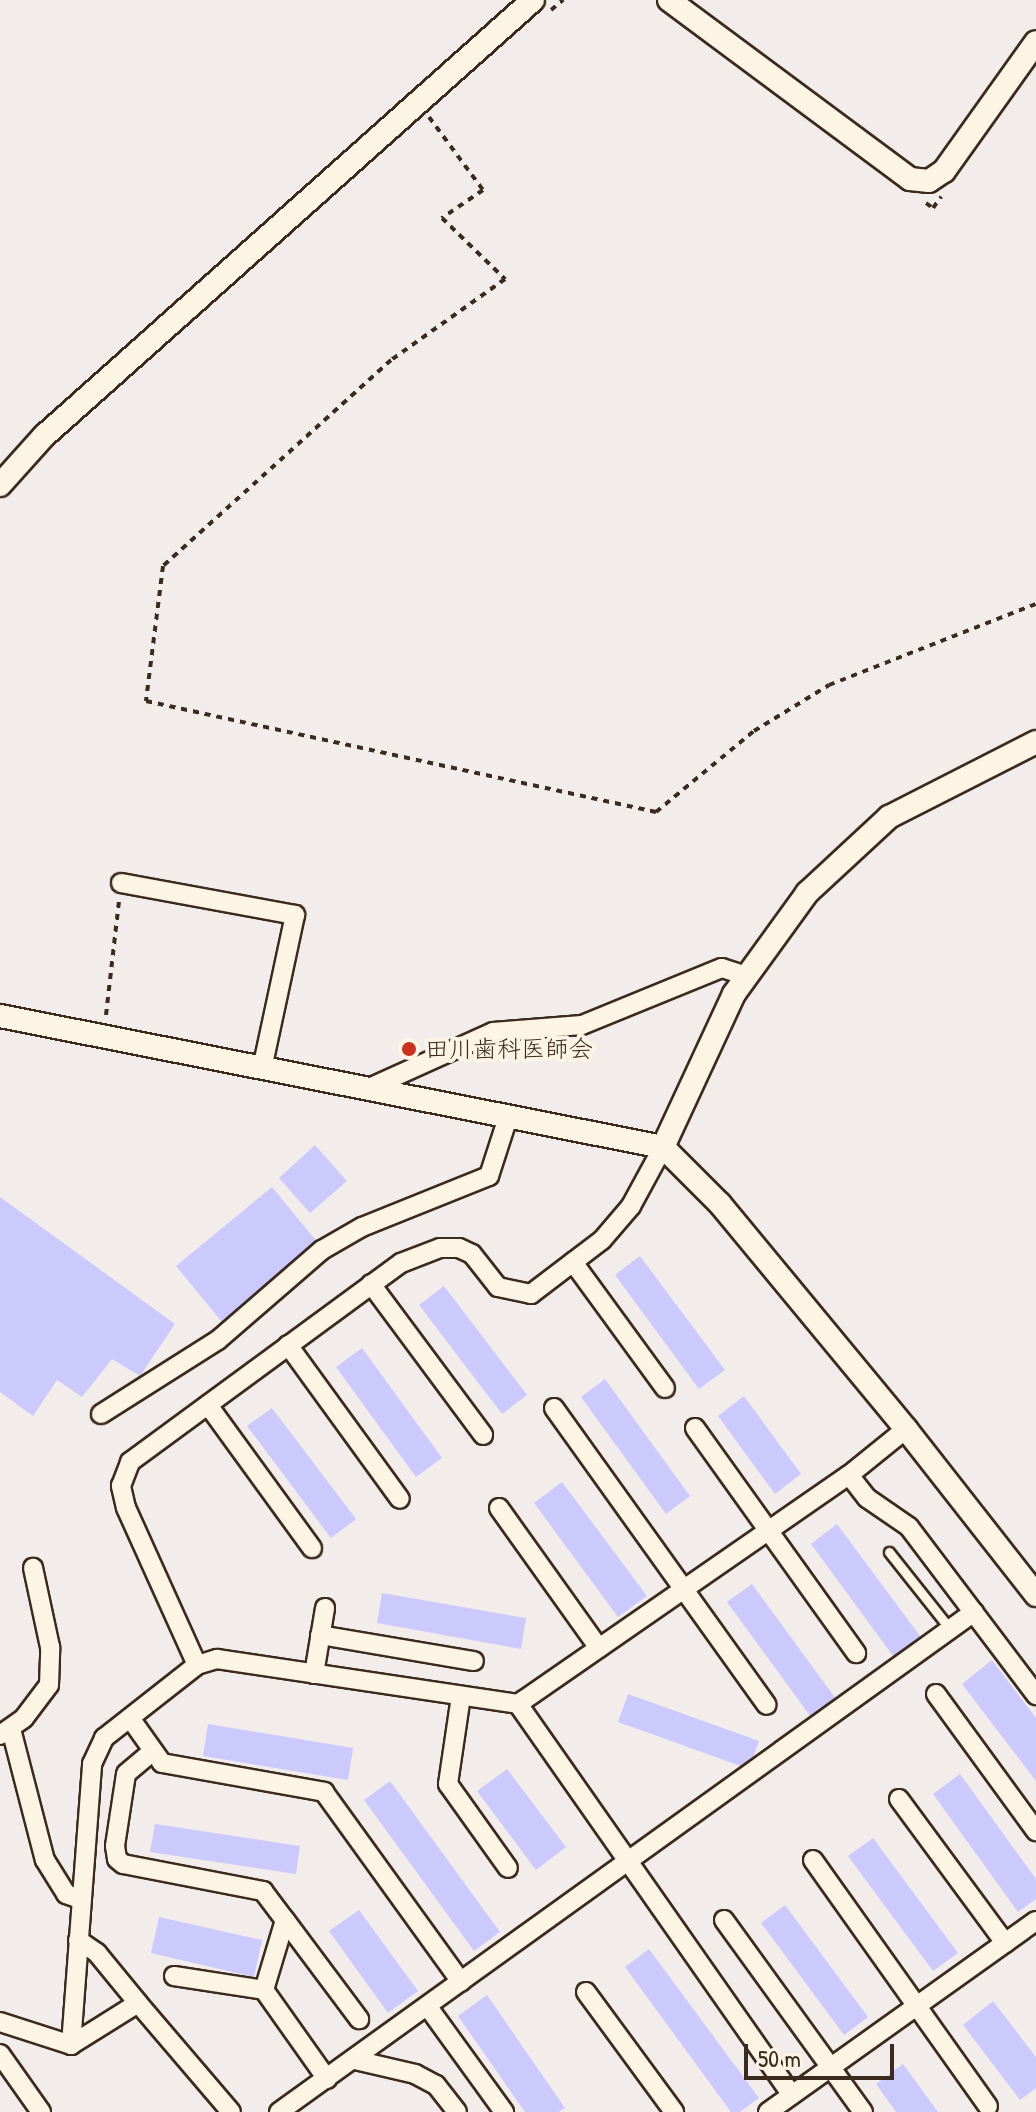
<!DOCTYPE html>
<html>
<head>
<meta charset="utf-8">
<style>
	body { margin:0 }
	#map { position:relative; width:1036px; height:2112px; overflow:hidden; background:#f2ecea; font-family:"Patrick Hand","Klee One",sans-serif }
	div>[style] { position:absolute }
	.building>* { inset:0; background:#cccafc }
	.path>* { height:4px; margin-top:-2px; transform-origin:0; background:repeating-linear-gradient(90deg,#3b2a1e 0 6px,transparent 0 12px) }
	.roads { filter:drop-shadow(2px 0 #3b2a1e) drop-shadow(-2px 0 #3b2a1e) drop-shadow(0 2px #3b2a1e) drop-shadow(0 -2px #3b2a1e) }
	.service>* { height:9px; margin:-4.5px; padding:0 4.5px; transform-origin:4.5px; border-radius:4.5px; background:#fcf5e5 }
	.minor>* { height:18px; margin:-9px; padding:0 9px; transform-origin:9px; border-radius:9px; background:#fcf5e5 }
	.tertiary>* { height:22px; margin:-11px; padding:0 11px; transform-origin:11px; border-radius:11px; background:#fcf5e5 }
	.dots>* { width:22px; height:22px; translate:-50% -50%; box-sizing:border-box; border:4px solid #fcf5e5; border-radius:50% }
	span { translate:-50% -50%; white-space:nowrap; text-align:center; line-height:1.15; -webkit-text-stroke:8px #fcf5e5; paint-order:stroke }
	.poi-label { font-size:24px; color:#3b2a1e }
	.left { translate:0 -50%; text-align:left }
	.scale { position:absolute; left:744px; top:2044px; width:150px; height:36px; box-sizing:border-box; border:4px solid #3b2a1e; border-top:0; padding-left:10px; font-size:24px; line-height:28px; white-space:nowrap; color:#3b2a1e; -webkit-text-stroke:6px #fcf5e5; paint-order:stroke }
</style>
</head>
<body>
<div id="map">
	<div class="building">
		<div style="clip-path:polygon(315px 1145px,347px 1181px,310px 1213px,279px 1178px)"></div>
		<div style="clip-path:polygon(272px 1187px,318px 1243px,222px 1322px,176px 1266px)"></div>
		<div style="clip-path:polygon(0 1197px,175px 1324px,140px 1376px,112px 1359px,82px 1397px,57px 1380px,33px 1416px,0 1392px)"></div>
		<div style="clip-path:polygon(640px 1256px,725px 1370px,699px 1389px,615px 1275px)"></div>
		<div style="clip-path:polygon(444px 1286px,527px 1395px,502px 1414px,419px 1305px)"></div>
		<div style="clip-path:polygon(362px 1348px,442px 1458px,416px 1477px,336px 1367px)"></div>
		<div style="clip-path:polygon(605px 1379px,690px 1496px,666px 1514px,581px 1397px)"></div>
		<div style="clip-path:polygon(744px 1396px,801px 1474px,775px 1494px,718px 1416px)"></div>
		<div style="clip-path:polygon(272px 1408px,356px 1519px,331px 1538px,247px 1426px)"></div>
		<div style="clip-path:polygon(562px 1482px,647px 1596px,618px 1617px,534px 1503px)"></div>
		<div style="clip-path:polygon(837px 1524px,923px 1640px,896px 1660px,811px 1544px)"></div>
		<div style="clip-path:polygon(752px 1584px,836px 1699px,811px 1717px,727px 1602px)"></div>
		<div style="clip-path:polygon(382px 1593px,526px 1618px,521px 1649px,377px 1623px)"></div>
		<div style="clip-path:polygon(992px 1660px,1036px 1718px,1036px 1781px,962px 1684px)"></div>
		<div style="clip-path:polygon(628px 1694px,759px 1741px,749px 1769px,618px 1722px)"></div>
		<div style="clip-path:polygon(208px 1724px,353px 1748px,348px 1780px,203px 1756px)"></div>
		<div style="clip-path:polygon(507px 1769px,566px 1847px,536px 1870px,477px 1791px)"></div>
		<div style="clip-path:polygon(960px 1774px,1036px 1879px,1036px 1899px,1018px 1912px,933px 1794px)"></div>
		<div style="clip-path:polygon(390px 1781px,500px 1932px,474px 1951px,364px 1800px)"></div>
		<div style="clip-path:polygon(155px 1824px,300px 1846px,296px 1874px,150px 1852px)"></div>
		<div style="clip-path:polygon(873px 1838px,958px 1953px,933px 1971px,848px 1856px)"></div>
		<div style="clip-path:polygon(785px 1905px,868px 2017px,844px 2035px,761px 1923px)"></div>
		<div style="clip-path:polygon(359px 1910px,418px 1991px,388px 2013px,329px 1931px)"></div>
		<div style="clip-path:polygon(159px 1917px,262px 1940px,254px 1977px,151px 1953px)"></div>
		<div style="clip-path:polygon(649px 1949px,759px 2098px,740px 2112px,731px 2112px,625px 1967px)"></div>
		<div style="clip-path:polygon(487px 1995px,565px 2108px,558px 2112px,525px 2112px,458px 2016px)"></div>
		<div style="clip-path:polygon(993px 2001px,1036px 2057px,1036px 2088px,1020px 2100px,963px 2025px)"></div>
		<div style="clip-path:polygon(903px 2064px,938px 2112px,896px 2112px,876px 2084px)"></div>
	</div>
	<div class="path">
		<div style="left:551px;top:10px;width:16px;rotate:-40deg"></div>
		<div style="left:429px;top:117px;width:91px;rotate:53.5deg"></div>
		<div style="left:483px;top:190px;width:50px;rotate:145.7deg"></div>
		<div style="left:442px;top:218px;width:88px;rotate:44.1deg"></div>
		<div style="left:505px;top:279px;width:140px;rotate:144.6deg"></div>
		<div style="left:391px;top:360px;width:307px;rotate:137.9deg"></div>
		<div style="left:163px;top:566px;width:136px;rotate:97.2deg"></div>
		<div style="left:146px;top:701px;width:522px;rotate:12.28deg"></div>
		<div style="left:656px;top:812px;width:127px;rotate:-39.6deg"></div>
		<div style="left:754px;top:731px;width:88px;rotate:-31.5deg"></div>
		<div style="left:829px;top:685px;width:222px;rotate:-21.4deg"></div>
		<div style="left:926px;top:203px;width:9px;rotate:36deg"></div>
		<div style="left:933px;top:208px;width:14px;rotate:-54deg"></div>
		<div style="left:106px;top:1015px;width:115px;rotate:-83.5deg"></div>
	</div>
	<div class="roads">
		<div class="service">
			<div style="left:889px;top:1552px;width:98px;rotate:51.6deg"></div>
		</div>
		<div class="minor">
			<div style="left:121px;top:883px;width:177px;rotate:10.4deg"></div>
			<div style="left:295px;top:915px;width:157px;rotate:102.1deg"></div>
			<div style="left:367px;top:1089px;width:138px;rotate:-24.3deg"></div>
			<div style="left:493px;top:1032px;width:89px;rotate:-4.5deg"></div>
			<div style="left:582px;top:1025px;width:151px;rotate:-22.2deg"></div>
			<div style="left:722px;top:968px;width:26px;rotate:18deg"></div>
			<div style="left:573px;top:1262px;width:156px;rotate:53.9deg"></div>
			<div style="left:371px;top:1284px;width:188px;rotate:53.4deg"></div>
			<div style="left:288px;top:1345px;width:190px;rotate:54deg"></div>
			<div style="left:208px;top:1405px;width:177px;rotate:54deg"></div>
			<div style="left:554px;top:1408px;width:365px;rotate:54.4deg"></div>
			<div style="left:101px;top:1414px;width:138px;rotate:-32.3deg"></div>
			<div style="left:218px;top:1340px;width:138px;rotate:-40.9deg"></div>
			<div style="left:322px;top:1250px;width:46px;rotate:-29.9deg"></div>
			<div style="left:362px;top:1227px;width:137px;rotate:-21.9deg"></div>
			<div style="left:489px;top:1176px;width:62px;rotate:-72.1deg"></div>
			<div style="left:695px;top:1428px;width:277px;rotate:54.4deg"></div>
			<div style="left:849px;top:1475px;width:29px;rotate:52deg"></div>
			<div style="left:867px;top:1498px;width:51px;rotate:34.6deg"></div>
			<div style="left:909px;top:1527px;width:211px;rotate:52.9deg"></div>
			<div style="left:499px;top:1508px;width:172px;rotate:54.5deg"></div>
			<div style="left:320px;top:1635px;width:156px;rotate:9.6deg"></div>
			<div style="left:197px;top:1665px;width:172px;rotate:-114.3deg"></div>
			<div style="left:126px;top:1508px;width:23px;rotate:-103deg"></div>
			<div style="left:121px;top:1486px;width:26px;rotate:-69deg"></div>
			<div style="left:130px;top:1462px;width:336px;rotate:-36.3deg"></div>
			<div style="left:401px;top:1263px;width:42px;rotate:-21deg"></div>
			<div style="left:440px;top:1248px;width:19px"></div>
			<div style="left:459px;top:1248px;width:14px;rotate:25deg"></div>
			<div style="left:472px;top:1254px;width:42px;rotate:51.8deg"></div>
			<div style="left:498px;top:1287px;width:34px;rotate:12deg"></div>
			<div style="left:531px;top:1294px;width:89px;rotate:-37.3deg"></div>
			<div style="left:602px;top:1240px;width:45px;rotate:-49.5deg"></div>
			<div style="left:631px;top:1206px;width:67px;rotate:-61.5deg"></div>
			<div style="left:314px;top:1674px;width:67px;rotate:-80.5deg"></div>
			<div style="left:936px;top:1694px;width:170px;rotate:53.9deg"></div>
			<div style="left:461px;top:1696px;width:89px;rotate:98.4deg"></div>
			<div style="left:448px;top:1784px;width:103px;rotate:54.5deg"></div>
			<div style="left:518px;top:1704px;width:477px;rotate:55deg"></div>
			<div style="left:130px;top:1718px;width:55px;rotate:54.6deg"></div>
			<div style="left:162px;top:1763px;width:165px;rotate:10.1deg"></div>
			<div style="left:324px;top:1792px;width:234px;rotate:54.2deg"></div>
			<div style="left:11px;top:1729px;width:135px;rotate:75.5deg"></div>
			<div style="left:45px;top:1860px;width:40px;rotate:58deg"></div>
			<div style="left:66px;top:1894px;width:15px;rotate:20deg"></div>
			<div style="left:0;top:1735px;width:29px;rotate:-35deg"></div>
			<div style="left:24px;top:1718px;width:41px;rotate:-52.9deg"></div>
			<div style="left:49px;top:1685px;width:38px;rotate:-88deg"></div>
			<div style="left:50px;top:1647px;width:81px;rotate:-102.1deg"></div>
			<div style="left:153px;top:1751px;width:35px;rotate:140deg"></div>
			<div style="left:126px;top:1774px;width:73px;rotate:98.7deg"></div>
			<div style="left:115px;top:1846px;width:13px;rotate:81deg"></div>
			<div style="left:117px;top:1859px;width:8px;rotate:40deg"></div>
			<div style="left:123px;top:1864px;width:143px;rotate:10.9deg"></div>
			<div style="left:263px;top:1891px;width:36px;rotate:53deg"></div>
			<div style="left:899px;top:1799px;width:179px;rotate:53.6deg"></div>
			<div style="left:813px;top:1860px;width:302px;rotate:54.6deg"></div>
			<div style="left:724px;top:1920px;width:237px;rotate:54.1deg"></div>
			<div style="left:78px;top:1940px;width:23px;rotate:34deg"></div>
			<div style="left:97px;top:1953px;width:65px;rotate:50.6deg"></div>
			<div style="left:174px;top:1976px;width:91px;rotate:8.8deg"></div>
			<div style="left:264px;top:1990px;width:109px;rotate:54.7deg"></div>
			<div style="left:264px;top:1990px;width:73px;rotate:-73.3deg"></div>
			<div style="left:285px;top:1920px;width:124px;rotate:53.2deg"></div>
			<div style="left:586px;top:1992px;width:149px;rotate:53.7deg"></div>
			<div style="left:428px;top:2007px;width:130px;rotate:54.1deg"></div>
			<div style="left:0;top:2022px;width:75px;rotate:17.9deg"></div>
			<div style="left:71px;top:2045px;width:79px;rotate:-32.1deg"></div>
			<div style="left:138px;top:2003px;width:143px;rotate:49.5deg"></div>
			<div style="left:71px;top:2045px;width:282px;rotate:-85.7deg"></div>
			<div style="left:92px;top:1764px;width:29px;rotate:-65deg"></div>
			<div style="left:104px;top:1738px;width:118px;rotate:-38.1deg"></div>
			<div style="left:197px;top:1665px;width:21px;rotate:-17deg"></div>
			<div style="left:217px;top:1659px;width:304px;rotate:8.5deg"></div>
			<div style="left:518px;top:1704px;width:402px;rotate:-34.7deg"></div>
			<div style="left:849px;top:1475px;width:73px;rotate:-38.9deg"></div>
			<div style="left:0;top:2054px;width:71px;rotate:54.7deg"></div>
			<div style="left:355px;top:2060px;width:62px;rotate:13.1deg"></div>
			<div style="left:415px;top:2074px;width:24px;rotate:28deg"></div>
			<div style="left:436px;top:2085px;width:34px;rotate:52deg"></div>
			<div style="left:279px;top:2112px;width:856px;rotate:-35.73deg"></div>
			<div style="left:768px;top:2112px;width:329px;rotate:-35.5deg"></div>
		</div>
		<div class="tertiary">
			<div style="left:669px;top:0;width:300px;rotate:36.6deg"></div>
			<div style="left:910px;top:179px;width:19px;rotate:6deg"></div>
			<div style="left:929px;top:181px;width:18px;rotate:-34deg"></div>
			<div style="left:944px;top:171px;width:158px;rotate:-54.5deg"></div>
			<div style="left:0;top:485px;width:66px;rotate:-48.1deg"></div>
			<div style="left:44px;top:436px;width:655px;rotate:-41.72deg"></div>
			<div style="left:0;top:1016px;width:676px;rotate:11.18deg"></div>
			<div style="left:663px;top:1147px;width:81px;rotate:45deg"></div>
			<div style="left:720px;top:1204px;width:292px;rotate:50.4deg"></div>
			<div style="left:906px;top:1429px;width:211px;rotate:51.9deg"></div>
			<div style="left:663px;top:1147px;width:169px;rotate:-65.1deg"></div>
			<div style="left:734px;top:994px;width:125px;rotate:-54.1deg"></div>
			<div style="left:807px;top:893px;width:112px;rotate:-42.8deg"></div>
			<div style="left:889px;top:817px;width:165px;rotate:-27deg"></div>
		</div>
	</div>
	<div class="dots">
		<div style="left:409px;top:1049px;background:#c8321e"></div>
	</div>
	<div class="poi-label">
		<span class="left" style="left:425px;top:1049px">田川歯科医師会</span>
	</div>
	<div class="scale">50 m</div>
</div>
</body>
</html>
